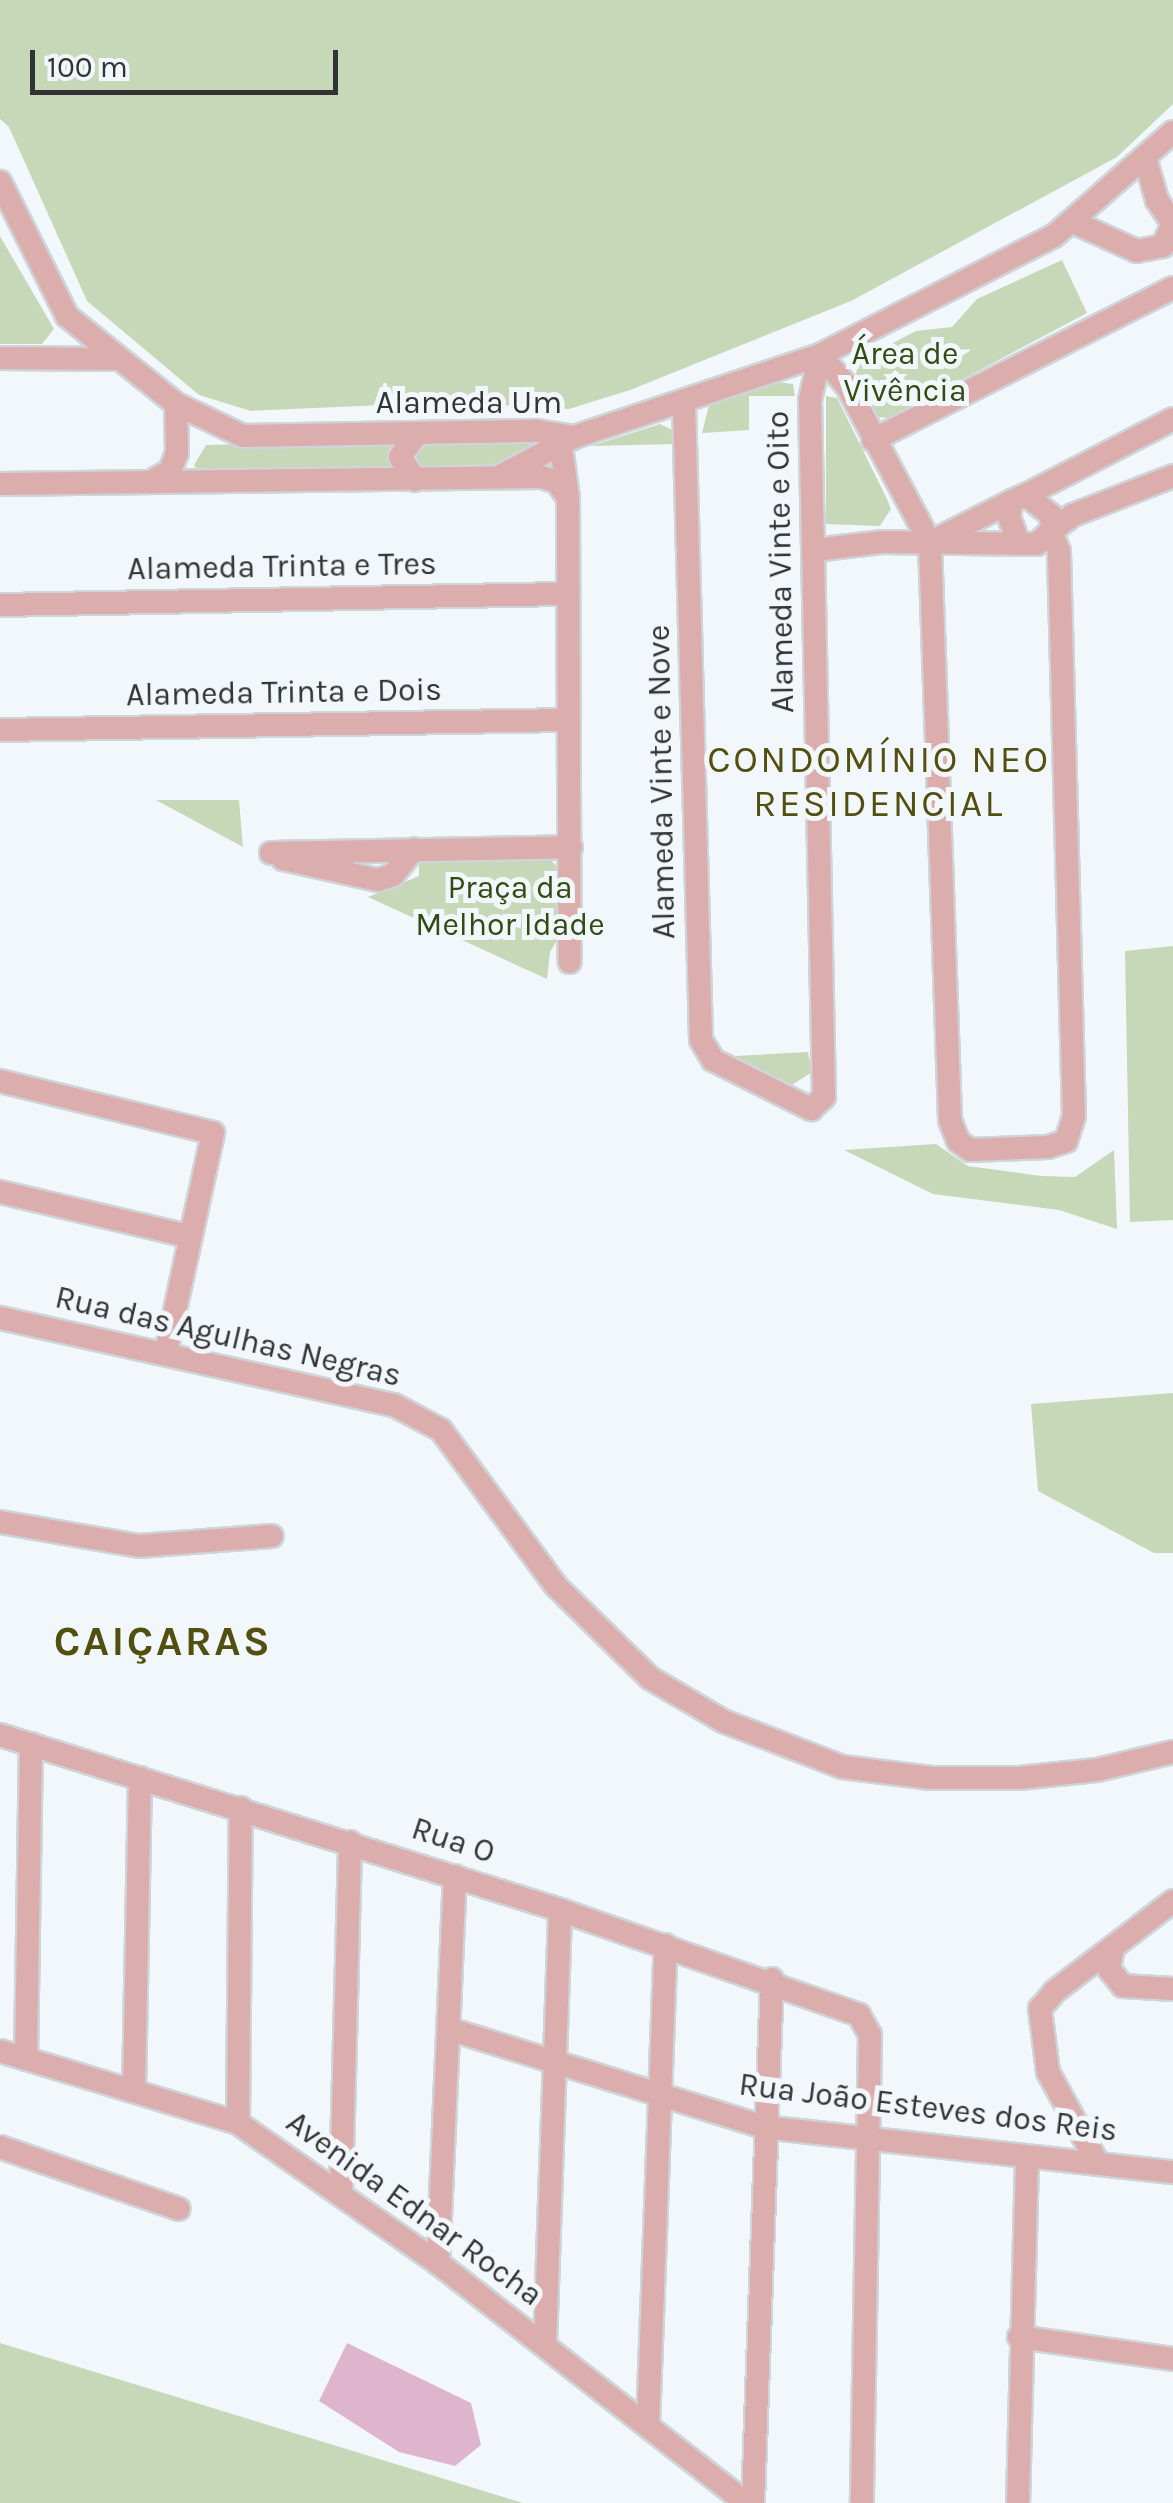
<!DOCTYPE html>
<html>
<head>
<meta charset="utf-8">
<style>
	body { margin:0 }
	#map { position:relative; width:1173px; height:2503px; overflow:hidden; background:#f2f7fc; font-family:Karla,sans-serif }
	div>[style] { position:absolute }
	.green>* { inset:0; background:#c6d8b8 }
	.building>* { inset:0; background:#dfb5cd }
	.roads { filter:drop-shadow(2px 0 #cfd4d8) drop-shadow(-2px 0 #cfd4d8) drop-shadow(0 2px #cfd4d8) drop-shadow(0 -2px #cfd4d8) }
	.minor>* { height:22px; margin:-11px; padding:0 11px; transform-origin:11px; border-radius:11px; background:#dbadad }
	span { translate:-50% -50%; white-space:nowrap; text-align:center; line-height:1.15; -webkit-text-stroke:10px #f2f7fc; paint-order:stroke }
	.park-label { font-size:32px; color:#314b13 }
	.street-label { font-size:32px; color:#313335 }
	.quarter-label { font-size:38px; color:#534f10; letter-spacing:2.5px }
	.district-label { font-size:42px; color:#534f10; font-weight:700; letter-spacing:2.5px }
	.scale { position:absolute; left:30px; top:50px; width:308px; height:45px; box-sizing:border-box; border:5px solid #313335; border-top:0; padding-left:12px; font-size:30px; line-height:35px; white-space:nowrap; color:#313335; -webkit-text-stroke:8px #f2f7fc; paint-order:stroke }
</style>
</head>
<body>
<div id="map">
	<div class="green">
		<div style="clip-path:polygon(0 0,1173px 0,1173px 104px,1117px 157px,851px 301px,630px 390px,569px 409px,449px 402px,251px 411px,199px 395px,87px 301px,9px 127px,0 119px)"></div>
		<div style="clip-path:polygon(0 236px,54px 329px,42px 344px,0 344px)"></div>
		<div style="clip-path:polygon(1062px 260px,1087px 313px,890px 418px,875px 417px,856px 373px,860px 360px,916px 331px,952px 327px,977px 299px)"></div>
		<div style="clip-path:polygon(777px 382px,793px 384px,795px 396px,749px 396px,749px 430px,702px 433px,709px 405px)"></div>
		<div style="clip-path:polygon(826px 396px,837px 398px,886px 497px,891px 509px,880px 526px,826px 524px)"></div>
		<div style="clip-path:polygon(660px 424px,674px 431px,675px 444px,591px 446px)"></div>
		<div style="clip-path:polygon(537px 437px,547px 443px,502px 471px,427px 473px,411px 464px,423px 440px)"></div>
		<div style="clip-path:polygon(397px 440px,395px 468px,200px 474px,194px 465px,206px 445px)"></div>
		<div style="clip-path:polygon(156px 800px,239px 800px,243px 847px)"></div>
		<div style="clip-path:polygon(549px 858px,560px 870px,564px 928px,550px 952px,547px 979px,368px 897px,419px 876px,419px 860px)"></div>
		<div style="clip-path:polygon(1173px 946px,1173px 1220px,1130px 1222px,1125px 951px)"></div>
		<div style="clip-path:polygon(808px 1052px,812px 1072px,792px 1085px,735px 1056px)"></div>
		<div style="clip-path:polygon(936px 1144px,968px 1166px,1041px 1176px,1075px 1177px,1114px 1150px,1117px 1229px,1059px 1210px,933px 1194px,844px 1150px)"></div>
		<div style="clip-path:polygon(1173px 1393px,1173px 1553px,1154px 1553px,1038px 1491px,1031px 1404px)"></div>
		<div style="clip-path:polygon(0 2343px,523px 2503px,0 2503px)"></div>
	</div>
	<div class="building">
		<div style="clip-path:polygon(347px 2343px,471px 2403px,481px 2445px,455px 2466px,399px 2452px,319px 2401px)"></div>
	</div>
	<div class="roads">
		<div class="minor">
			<div style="left:0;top:182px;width:150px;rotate:63.4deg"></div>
			<div style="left:67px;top:316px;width:140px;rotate:38.9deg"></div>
			<div style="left:176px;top:404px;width:74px;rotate:25.5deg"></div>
			<div style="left:243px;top:436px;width:294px;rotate:-1deg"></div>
			<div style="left:537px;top:431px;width:37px;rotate:9deg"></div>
			<div style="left:574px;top:437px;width:259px;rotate:-18.4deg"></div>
			<div style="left:820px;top:355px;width:263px;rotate:-27deg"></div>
			<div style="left:1054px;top:236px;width:158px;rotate:-41.2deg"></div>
			<div style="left:1073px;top:222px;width:70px;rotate:24.4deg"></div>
			<div style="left:1137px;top:251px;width:26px;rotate:-11deg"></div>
			<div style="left:1163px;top:246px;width:24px;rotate:-66deg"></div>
			<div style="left:1173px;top:224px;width:29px;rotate:-124deg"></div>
			<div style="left:1157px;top:200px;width:41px;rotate:-105.8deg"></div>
			<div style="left:820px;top:355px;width:41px;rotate:48.9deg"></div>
			<div style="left:847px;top:386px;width:178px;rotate:62.1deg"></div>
			<div style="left:0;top:358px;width:114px;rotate:0.5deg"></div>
			<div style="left:684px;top:404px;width:636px;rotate:88.47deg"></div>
			<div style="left:701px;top:1040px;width:23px;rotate:59deg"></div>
			<div style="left:713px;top:1060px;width:110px;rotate:26.6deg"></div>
			<div style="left:811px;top:1109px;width:18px;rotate:-43deg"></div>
			<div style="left:824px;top:1097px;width:697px;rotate:-91.15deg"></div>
			<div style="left:810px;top:400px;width:46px;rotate:-77.5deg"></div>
			<div style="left:873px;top:440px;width:336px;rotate:-26.9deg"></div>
			<div style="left:561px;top:446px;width:52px;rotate:82.3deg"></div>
			<div style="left:568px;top:498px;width:464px;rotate:89.8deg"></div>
			<div style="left:502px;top:475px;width:78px;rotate:-27.6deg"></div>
			<div style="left:415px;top:480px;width:27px;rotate:-123deg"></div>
			<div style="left:400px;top:457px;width:29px;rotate:-54deg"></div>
			<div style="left:150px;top:482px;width:23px;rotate:-29deg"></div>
			<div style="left:170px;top:471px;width:19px;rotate:-69deg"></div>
			<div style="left:177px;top:453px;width:49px;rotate:-91.2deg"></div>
			<div style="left:0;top:484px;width:541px;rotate:-0.74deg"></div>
			<div style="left:541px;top:477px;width:17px;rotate:17deg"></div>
			<div style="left:557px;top:482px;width:19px;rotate:55deg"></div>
			<div style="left:1026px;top:495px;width:165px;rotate:-27.3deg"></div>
			<div style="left:937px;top:539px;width:84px;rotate:-26.9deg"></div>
			<div style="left:930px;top:543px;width:577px;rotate:88.01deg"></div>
			<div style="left:950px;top:1120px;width:22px;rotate:69deg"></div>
			<div style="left:958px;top:1141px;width:15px;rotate:37deg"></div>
			<div style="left:970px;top:1150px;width:78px;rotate:-2.2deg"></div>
			<div style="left:1048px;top:1147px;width:19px;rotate:-18deg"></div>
			<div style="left:1066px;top:1141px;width:25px;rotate:-72deg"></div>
			<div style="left:1074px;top:1117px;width:566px;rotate:-91.52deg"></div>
			<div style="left:1059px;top:551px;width:22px;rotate:-112deg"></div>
			<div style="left:1051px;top:531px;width:27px;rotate:-36deg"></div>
			<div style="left:1073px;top:515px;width:107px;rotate:-21.3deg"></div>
			<div style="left:814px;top:550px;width:68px;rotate:-6.7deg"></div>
			<div style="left:882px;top:542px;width:155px;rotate:0.7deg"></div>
			<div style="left:1037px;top:544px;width:19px;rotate:-43deg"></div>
			<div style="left:1051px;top:531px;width:15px;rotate:-86deg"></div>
			<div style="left:1052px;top:516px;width:33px;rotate:-141deg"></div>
			<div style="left:1026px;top:495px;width:15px;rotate:157deg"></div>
			<div style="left:1012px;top:501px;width:16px;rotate:101deg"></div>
			<div style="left:1009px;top:517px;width:27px;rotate:70deg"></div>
			<div style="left:0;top:605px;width:564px;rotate:-1.12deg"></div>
			<div style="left:0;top:730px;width:568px;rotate:-1.01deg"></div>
			<div style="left:271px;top:853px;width:300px;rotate:-1.1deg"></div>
			<div style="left:283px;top:859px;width:97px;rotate:12.5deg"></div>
			<div style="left:378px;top:880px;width:16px;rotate:-18deg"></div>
			<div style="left:393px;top:875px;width:33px;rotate:-51deg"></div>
			<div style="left:0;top:1081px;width:219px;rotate:13.7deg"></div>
			<div style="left:213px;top:1133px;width:224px;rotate:102.1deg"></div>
			<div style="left:0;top:1192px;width:193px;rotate:13.2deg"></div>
			<div style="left:0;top:1318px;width:403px;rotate:12.5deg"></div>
			<div style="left:394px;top:1405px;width:53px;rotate:28deg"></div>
			<div style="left:441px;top:1430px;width:194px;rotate:53.6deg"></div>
			<div style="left:556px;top:1586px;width:132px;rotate:44.4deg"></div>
			<div style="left:650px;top:1678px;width:85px;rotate:30.5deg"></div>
			<div style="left:723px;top:1721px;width:128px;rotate:21.1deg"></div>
			<div style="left:842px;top:1767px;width:90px;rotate:7deg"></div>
			<div style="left:931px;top:1778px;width:88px"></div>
			<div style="left:1019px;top:1778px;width:78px;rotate:-5.9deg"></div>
			<div style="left:1097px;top:1770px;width:78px;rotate:-13.3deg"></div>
			<div style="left:0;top:1522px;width:141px;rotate:9.8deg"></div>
			<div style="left:139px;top:1546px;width:133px;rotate:-4.3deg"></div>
			<div style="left:0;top:1735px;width:587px;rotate:17.35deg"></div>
			<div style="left:560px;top:1910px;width:317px;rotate:19.3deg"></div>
			<div style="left:859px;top:2015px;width:23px;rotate:61deg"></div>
			<div style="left:870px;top:2035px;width:468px;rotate:91deg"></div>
			<div style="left:1113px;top:1948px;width:21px;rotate:101deg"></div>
			<div style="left:1109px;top:1969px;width:22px;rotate:51deg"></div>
			<div style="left:1123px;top:1986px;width:50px;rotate:3.4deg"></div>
			<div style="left:449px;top:2029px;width:329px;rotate:17.3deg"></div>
			<div style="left:763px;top:2127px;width:412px;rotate:6.3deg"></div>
			<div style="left:0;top:2051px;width:249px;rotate:16.8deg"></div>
			<div style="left:238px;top:2123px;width:244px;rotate:35deg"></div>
			<div style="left:438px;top:2263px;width:390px;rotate:37.9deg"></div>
			<div style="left:26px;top:2059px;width:315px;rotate:-89.1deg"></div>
			<div style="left:134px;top:2091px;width:313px;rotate:-88.9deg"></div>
			<div style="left:238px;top:2123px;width:315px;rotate:-89.5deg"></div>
			<div style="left:0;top:2147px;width:189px;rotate:19.1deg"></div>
			<div style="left:1096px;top:2160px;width:100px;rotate:-118.6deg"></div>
			<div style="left:1048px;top:2072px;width:64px;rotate:-97.2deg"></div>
			<div style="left:1040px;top:2009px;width:23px;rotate:-50deg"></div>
			<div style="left:1055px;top:1991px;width:148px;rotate:-37.3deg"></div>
			<div style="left:341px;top:2191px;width:349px;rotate:-88.5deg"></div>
			<div style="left:438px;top:2263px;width:387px;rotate:-87.5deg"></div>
			<div style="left:1019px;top:2337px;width:156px;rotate:8.1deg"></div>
			<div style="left:545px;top:2344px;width:434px;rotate:-88deg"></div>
			<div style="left:648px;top:2425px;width:480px;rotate:-87.9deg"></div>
			<div style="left:753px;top:2503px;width:524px;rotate:-87.92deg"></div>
			<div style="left:1018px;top:2503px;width:344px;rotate:-88.5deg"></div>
		</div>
	</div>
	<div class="park-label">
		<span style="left:905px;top:373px">Área de<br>Vivência</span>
		<span style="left:510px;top:907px">Praça da<br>Melhor Idade</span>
	</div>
	<div class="street-label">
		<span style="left:469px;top:403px">Alameda Um</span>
		<span style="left:781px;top:562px;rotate:-91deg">Alameda Vinte e Oito</span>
		<span style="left:282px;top:567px;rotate:-1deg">Alameda Trinta e Tres</span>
		<span style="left:284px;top:693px;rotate:-1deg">Alameda Trinta e Dois</span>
		<span style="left:662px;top:782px;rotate:-91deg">Alameda Vinte e Nove</span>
		<span style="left:228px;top:1337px;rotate:13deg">Rua das Agulhas Negras</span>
		<span style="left:453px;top:1841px;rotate:18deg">Rua O</span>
		<span style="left:928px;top:2108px;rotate:7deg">Rua João Esteves dos Reis</span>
		<span style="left:414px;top:2209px;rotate:36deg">Avenida Ednar Rocha</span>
	</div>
	<div class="quarter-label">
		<span style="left:879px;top:782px">CONDOMÍNIO NEO<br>RESIDENCIAL</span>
	</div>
	<div class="district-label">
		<span style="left:163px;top:1641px">CAIÇARAS</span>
	</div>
	<div class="scale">100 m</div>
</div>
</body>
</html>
